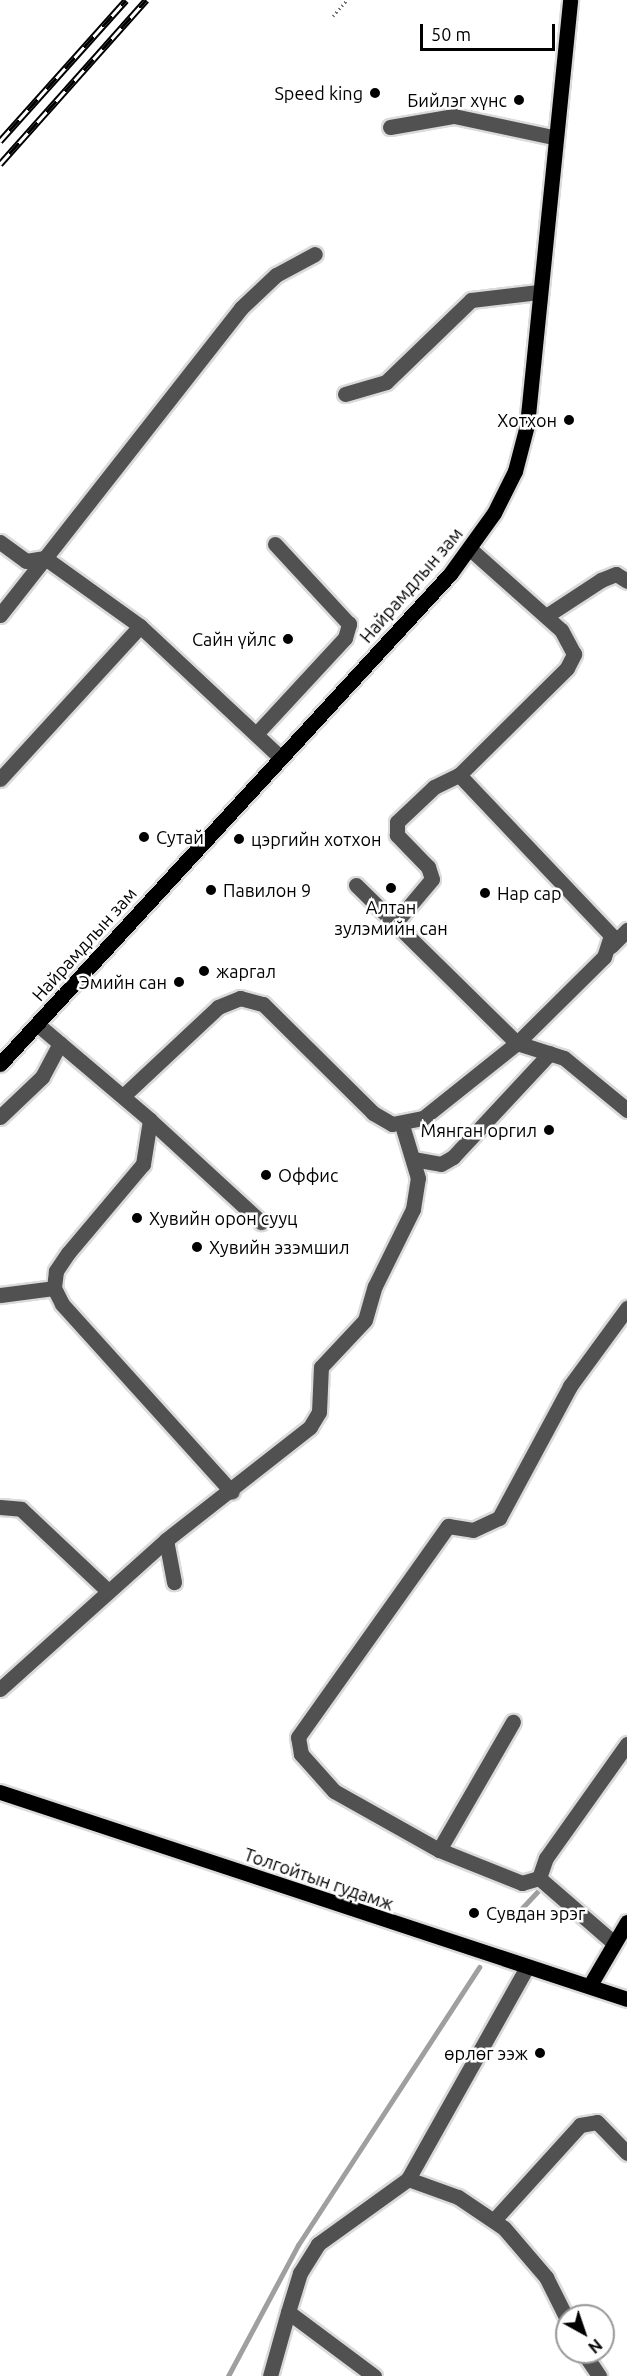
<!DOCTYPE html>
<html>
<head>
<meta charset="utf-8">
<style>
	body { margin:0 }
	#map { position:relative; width:627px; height:2376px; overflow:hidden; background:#fff; font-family:Ubuntu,sans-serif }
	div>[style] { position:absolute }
	.stream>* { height:5px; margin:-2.5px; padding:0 2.5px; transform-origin:2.5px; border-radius:2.5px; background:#9f9f9f }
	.path>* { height:3px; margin-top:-1.5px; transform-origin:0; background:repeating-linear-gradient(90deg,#737373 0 1.5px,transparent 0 4.5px) }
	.roads { filter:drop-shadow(2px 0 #dbdbdb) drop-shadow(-2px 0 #dbdbdb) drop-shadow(0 2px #dbdbdb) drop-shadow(0 -2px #dbdbdb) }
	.minor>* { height:15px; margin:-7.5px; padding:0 7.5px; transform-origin:7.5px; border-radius:7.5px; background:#515151 }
	.major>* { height:15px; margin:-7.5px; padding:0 7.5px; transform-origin:7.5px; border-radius:7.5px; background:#000 }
	.rail>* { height:7px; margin-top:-3.5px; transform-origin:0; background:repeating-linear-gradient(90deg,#fff 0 14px,#000 0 28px); box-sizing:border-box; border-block:2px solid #000 }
	.dots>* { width:16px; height:16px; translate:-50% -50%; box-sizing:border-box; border:3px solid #fff; border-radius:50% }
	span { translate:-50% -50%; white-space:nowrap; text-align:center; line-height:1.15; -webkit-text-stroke:5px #fff; paint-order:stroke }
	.poi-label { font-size:18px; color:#000 }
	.right { translate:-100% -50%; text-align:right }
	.left { translate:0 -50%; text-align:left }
	.street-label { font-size:18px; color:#000 }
	.north { position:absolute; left:555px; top:2304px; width:60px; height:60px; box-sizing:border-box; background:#fff; border:2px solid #999; border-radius:50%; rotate:140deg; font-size:16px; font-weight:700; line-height:24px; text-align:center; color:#000 }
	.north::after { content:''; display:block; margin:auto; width:21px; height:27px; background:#000; clip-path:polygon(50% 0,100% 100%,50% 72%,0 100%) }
	.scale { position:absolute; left:420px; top:24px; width:135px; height:27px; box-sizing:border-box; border:3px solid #000; border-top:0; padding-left:8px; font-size:18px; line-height:21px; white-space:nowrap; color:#000; -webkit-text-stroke:4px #fff; paint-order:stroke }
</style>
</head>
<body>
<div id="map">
	<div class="stream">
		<div style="left:522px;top:1908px;width:23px;rotate:-47deg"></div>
		<div style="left:228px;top:2376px;width:149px;rotate:-61.9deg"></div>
		<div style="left:298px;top:2245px;width:332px;rotate:-56.9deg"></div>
	</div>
	<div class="path">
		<div style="left:333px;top:16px;width:21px;rotate:-49deg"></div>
	</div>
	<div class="roads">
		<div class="minor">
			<div style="left:390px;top:127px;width:65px;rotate:-9.8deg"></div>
			<div style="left:454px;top:116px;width:101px;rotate:12deg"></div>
			<div style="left:345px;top:394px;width:43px;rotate:-16.3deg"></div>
			<div style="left:386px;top:382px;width:118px;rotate:-44deg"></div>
			<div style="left:471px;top:300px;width:68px;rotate:-6.7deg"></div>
			<div style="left:0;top:542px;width:32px;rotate:36deg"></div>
			<div style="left:26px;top:561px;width:19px;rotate:-9deg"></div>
			<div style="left:0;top:615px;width:73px;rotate:-51.7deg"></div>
			<div style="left:546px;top:616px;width:66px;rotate:-33.2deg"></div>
			<div style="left:601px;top:580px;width:16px;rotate:-22deg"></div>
			<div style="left:616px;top:574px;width:13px;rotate:32deg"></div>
			<div style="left:256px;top:734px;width:131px;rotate:-47.2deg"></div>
			<div style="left:345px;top:638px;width:15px;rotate:-74deg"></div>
			<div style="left:349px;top:624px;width:109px;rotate:-132.8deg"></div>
			<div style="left:281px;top:758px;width:193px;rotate:-136.9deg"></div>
			<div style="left:140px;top:626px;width:117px;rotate:-144.4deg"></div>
			<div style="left:45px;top:558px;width:318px;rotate:-51.9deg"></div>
			<div style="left:241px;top:308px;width:48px;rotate:-43.3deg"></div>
			<div style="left:276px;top:275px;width:44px;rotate:-28.3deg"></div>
			<div style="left:0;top:779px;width:207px;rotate:-47.5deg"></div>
			<div style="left:356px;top:885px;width:226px;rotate:44.5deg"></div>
			<div style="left:517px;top:1043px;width:49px;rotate:17.7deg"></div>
			<div style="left:564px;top:1058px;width:82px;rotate:39.5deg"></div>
			<div style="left:395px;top:923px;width:57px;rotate:-49.9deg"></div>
			<div style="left:432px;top:879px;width:13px;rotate:-108deg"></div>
			<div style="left:428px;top:867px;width:45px;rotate:-134.1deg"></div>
			<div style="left:397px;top:835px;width:13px;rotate:-90deg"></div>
			<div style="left:397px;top:822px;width:51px;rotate:-43.4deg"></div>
			<div style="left:434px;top:787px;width:28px;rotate:-26deg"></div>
			<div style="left:459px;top:775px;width:152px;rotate:-44.7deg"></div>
			<div style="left:567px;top:668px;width:16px;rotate:-63deg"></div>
			<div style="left:574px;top:654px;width:27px;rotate:-118deg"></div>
			<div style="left:561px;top:630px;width:122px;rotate:-138.3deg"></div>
			<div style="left:611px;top:946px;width:23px;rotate:-45deg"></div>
			<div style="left:37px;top:1024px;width:148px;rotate:40.3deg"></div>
			<div style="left:150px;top:1120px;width:45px;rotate:99deg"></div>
			<div style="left:143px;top:1164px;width:116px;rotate:130.1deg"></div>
			<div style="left:68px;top:1253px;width:22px;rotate:124deg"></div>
			<div style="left:56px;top:1271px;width:17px;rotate:97deg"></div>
			<div style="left:54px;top:1288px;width:18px;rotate:63deg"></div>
			<div style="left:62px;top:1304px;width:253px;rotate:47.9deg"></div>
			<div style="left:123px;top:1096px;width:130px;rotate:-43.1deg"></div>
			<div style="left:218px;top:1007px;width:24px;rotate:-22deg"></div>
			<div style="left:240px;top:998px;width:24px;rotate:15deg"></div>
			<div style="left:263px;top:1004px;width:155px;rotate:44.7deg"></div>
			<div style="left:373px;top:1113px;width:22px;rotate:30deg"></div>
			<div style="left:392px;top:1124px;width:32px;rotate:-11deg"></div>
			<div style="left:423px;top:1118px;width:120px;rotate:-38.6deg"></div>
			<div style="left:517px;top:1043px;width:122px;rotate:-44.7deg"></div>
			<div style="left:604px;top:957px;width:23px;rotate:-72deg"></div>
			<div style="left:611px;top:935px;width:221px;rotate:-133.5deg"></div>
			<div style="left:0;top:1117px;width:58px;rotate:-43.6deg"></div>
			<div style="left:42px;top:1077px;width:38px;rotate:-62deg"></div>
			<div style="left:150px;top:1120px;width:151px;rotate:42.6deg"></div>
			<div style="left:413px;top:1159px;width:28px;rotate:10deg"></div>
			<div style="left:441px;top:1164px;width:14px;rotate:-30deg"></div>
			<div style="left:453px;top:1157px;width:142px;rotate:-47deg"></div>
			<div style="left:0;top:1295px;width:54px;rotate:-7.4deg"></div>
			<div style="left:0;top:1507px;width:21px;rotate:5deg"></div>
			<div style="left:21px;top:1509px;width:120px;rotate:43.3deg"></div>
			<div style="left:166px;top:1540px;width:43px;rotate:79.2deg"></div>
			<div style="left:0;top:1689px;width:223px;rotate:-41.9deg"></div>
			<div style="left:166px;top:1540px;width:183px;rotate:-38.1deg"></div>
			<div style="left:310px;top:1427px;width:17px;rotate:-59deg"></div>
			<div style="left:319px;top:1412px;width:45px;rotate:-87.5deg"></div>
			<div style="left:321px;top:1367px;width:64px;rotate:-46.9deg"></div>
			<div style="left:365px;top:1320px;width:35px;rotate:-74deg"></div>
			<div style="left:375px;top:1286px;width:86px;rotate:-63.7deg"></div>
			<div style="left:413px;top:1209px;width:31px;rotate:-81deg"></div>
			<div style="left:418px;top:1178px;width:55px;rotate:-106.8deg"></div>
			<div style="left:439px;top:1850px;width:148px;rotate:-60deg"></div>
			<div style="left:539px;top:1878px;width:21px;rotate:-71deg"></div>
			<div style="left:546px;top:1858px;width:140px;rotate:-54.6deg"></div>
			<div style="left:614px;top:1943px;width:99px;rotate:-139.1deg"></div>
			<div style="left:539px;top:1878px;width:18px;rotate:164deg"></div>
			<div style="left:522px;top:1883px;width:89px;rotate:-158.3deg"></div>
			<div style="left:439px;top:1850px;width:120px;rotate:-150.7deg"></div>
			<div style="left:334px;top:1791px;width:50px;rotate:-131.7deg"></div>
			<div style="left:301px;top:1754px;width:17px;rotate:-100deg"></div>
			<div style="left:298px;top:1737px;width:259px;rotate:-54.6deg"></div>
			<div style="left:448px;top:1526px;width:25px;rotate:9deg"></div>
			<div style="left:473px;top:1530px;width:29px;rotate:-25deg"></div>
			<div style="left:499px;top:1518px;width:150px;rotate:-61.7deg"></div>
			<div style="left:570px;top:1386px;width:97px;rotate:-53.8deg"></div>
			<div style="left:408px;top:2179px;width:241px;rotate:-60.7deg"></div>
			<div style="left:494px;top:2220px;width:128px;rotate:-47.8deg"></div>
			<div style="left:580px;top:2125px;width:17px;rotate:-10deg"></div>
			<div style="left:597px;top:2122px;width:43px;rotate:45.9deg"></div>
			<div style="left:583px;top:2352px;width:29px;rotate:56deg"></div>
			<div style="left:270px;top:2376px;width:66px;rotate:-74.3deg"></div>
			<div style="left:374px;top:2376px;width:107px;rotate:-143.3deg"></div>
			<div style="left:288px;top:2312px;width:41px;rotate:-72.9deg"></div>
			<div style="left:300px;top:2273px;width:34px;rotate:-58deg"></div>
			<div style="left:318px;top:2244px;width:111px;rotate:-35.8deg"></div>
			<div style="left:408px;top:2179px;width:53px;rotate:19.8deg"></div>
			<div style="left:458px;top:2197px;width:55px;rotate:34deg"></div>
			<div style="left:504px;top:2228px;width:65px;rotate:49.4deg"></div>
			<div style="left:546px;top:2277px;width:47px;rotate:63.4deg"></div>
		</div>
		<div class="major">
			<div style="left:0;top:1064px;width:665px;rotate:-47.44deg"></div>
			<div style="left:450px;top:574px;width:75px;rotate:-54.2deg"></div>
			<div style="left:494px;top:513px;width:47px;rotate:-63.4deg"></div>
			<div style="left:515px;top:471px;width:48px;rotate:-75.4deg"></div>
			<div style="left:527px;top:425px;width:427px;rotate:-84.2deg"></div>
			<div style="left:0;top:1792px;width:660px;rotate:18.27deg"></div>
			<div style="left:590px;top:1985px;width:73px;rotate:-59.6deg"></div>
		</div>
	</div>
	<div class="rail">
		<div style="left:0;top:141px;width:189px;rotate:-48.2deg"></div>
		<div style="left:0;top:164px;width:220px;rotate:-48.3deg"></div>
	</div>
	<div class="dots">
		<div style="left:375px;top:93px;background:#000"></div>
		<div style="left:519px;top:100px;background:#000"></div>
		<div style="left:569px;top:420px;background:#000"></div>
		<div style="left:288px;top:639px;background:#000"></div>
		<div style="left:144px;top:837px;background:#000"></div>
		<div style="left:239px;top:839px;background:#000"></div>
		<div style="left:391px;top:888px;background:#000"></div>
		<div style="left:211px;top:890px;background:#000"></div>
		<div style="left:485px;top:893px;background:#000"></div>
		<div style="left:204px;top:971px;background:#000"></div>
		<div style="left:179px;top:982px;background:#000"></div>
		<div style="left:549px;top:1130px;background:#000"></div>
		<div style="left:266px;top:1175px;background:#000"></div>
		<div style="left:137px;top:1218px;background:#000"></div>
		<div style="left:197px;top:1247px;background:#000"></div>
		<div style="left:474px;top:1913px;background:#000"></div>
		<div style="left:540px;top:2053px;background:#000"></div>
	</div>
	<div class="poi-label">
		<span class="right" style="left:363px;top:93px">Speed king</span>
		<span class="right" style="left:507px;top:100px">Бийлэг хүнс</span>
		<span class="right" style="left:557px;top:420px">Хотхон</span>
		<span class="right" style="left:276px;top:639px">Сайн үйлс</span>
		<span class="left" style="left:156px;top:837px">Сутай</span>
		<span class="left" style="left:251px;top:839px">цэргийн хотхон</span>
		<span class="left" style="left:223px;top:890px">Павилон 9</span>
		<span class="left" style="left:497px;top:893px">Нар сар</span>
		<span style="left:391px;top:918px">Алтан<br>зулэмийн сан</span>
		<span class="left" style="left:216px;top:971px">жаргал</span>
		<span class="right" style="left:167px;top:982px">Эмийн сан</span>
		<span class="right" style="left:537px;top:1130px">Мянган оргил</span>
		<span class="left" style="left:278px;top:1175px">Оффис</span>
		<span class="left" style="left:149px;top:1218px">Хувийн орон сууц</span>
		<span class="left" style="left:209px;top:1247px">Хувийн эзэмшил</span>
		<span class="left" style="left:486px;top:1913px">Сувдан эрэг</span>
		<span class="right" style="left:528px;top:2053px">өрлөг ээж</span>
	</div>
	<div class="street-label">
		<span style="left:411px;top:585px;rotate:-49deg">Найрамдлын зам</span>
		<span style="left:84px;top:944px;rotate:-48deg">Найрамдлын зам</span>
		<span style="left:319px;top:1879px;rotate:19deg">Толгойтын гудамж</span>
	</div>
	<div class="north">N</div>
	<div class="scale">50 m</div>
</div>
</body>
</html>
